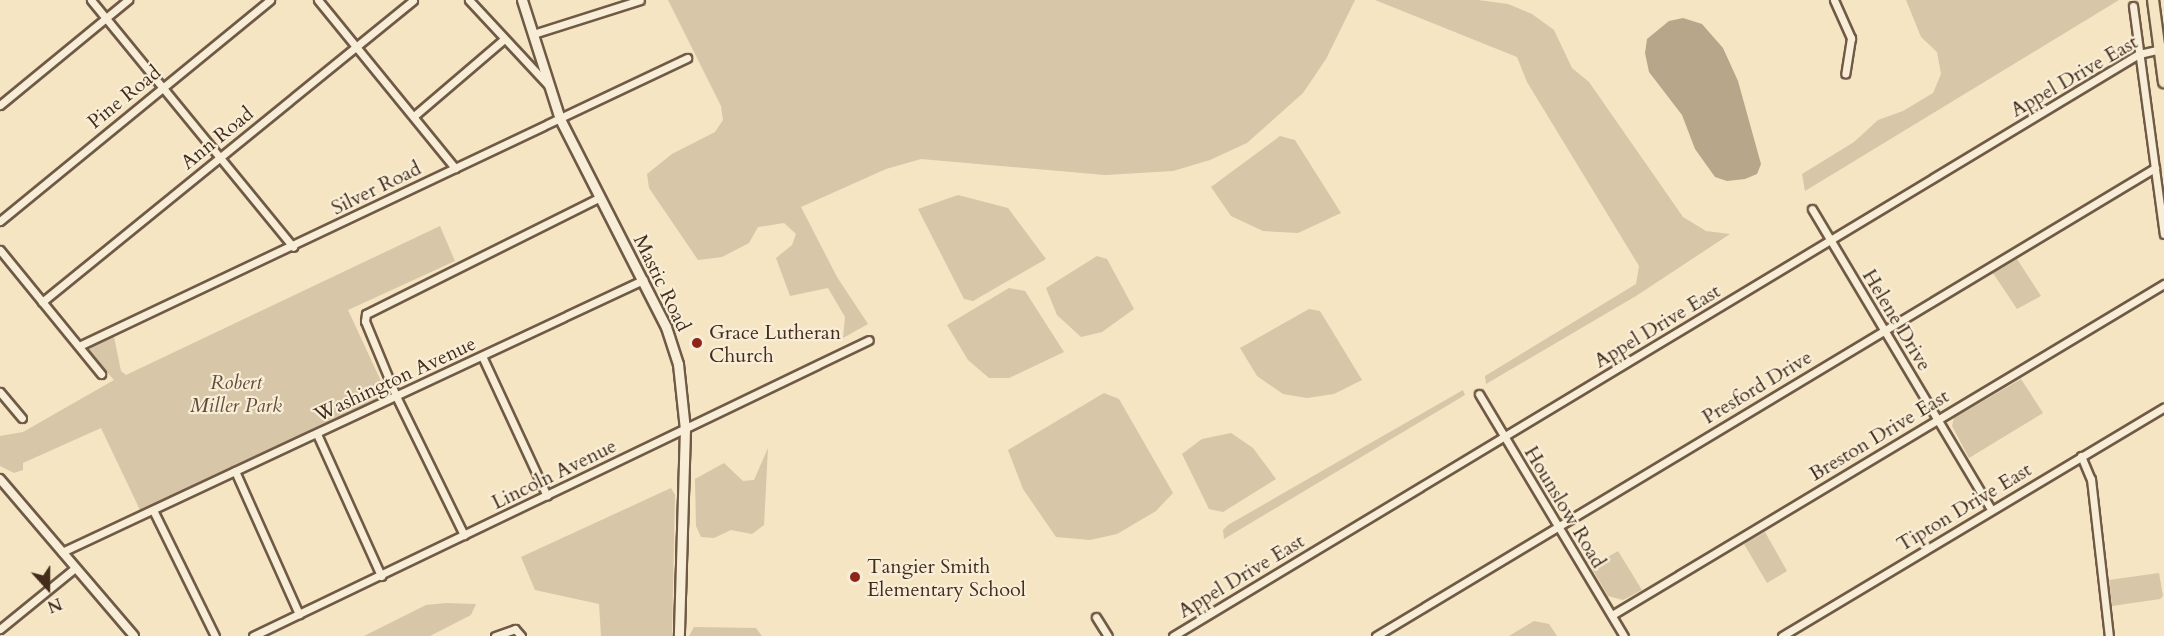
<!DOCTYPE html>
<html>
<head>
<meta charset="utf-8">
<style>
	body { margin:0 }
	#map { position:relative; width:2164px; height:636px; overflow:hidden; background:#f5e5c3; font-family:Cardo,serif }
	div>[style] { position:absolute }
	.green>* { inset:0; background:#d7c6a7 }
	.water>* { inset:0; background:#b8a68a }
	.roads { filter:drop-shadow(2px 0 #705a46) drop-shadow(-2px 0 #705a46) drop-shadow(0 2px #705a46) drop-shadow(0 -2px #705a46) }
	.minor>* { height:7px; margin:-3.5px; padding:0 3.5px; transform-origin:3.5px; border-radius:3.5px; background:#f8eed8 }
	.tertiary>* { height:8px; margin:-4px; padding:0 4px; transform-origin:4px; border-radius:4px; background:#f8eed8 }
	.secondary>* { height:9px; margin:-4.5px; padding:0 4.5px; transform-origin:4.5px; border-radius:4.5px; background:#f8eed8 }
	.trunk>* { height:10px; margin:-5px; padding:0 5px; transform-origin:5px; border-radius:5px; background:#f5e5c3 }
	.dots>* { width:16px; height:16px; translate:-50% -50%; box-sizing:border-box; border:3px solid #f8eed8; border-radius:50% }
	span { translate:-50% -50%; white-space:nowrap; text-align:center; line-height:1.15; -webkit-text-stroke:4.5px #f8eed8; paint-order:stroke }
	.street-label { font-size:20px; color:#432c1c }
	.poi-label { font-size:20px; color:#432c1c }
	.left { translate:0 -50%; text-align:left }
	.park-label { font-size:20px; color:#614b38; font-style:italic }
	.north { position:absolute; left:18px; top:558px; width:60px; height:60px; -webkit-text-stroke:4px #f8eed8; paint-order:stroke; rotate:159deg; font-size:16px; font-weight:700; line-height:24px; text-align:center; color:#432c1c }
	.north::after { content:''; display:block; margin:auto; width:21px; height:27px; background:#432c1c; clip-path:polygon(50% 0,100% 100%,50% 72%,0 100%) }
</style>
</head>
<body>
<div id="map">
	<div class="green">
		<div style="clip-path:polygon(668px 0,1355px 0,1326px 59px,1303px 93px,1247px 143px,1210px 160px,1173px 171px,1105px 175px,921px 159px,886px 169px,801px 207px,837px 277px,868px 324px,843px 338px,845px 317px,828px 288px,790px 296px,776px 258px,792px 245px,796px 234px,784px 223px,758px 227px,749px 243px,722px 257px,698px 260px,649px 188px,647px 174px,672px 154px,715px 132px,723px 120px,721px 106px)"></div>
		<div style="clip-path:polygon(1375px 0,1478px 0,1508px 4px,1532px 14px,1554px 30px,1572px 68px,1589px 82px,1683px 217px,1706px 231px,1730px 234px,1636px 296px,1486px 384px,1485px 376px,1636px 284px,1639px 266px,1527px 82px,1517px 57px)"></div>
		<div style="clip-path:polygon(1906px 0,2119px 0,1805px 191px,1802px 174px,1854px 142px,1878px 120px,1903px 111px,1933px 93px,1941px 74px,1937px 52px,1921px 37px)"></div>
		<div style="clip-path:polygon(1280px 136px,1295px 140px,1341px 213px,1298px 233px,1263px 231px,1231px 216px,1211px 187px)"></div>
		<div style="clip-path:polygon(958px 195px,1008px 208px,1046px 259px,973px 301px,964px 299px,918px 209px)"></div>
		<div style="clip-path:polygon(440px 226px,455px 261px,348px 310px,387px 394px,140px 510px,101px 428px,23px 463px,23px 470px,14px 473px,0 466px,0 436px,23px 432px,114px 380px,89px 352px,89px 345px,114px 337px,121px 371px,126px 375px)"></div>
		<div style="clip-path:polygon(1097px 256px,1107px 259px,1134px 309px,1102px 332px,1081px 337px,1057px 315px,1046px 288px)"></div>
		<div style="clip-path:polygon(2017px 259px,2041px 296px,2017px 309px,1993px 273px)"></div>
		<div style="clip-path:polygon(1009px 288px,1025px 291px,1064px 352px,1009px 378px,989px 378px,968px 360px,947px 325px)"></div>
		<div style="clip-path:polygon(1309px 309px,1320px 311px,1362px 380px,1334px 394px,1307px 398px,1283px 394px,1257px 376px,1240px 348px)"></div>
		<div style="clip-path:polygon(2021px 379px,2043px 413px,1969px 458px,1952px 426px,1954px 418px)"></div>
		<div style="clip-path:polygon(1463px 390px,1465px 395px,1224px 539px,1223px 530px,1228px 525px)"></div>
		<div style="clip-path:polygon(1104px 393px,1119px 399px,1173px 493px,1156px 511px,1117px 534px,1090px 540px,1056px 537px,1023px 489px,1008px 450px)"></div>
		<div style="clip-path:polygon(1231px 433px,1253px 448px,1276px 479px,1223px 512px,1209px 509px,1182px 454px,1202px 439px)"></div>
		<div style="clip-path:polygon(768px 448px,764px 525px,752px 534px,731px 530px,714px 538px,701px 537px,696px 526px,695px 479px,724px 463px,743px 481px,754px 480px)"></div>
		<div style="clip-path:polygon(671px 488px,675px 495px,672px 636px,601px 636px,599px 604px,535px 590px,521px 557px)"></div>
		<div style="clip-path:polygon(1765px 532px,1787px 571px,1767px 583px,1744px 544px)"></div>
		<div style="clip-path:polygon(1618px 551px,1642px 590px,1623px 600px,1608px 596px,1591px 567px)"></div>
		<div style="clip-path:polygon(2159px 573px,2163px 596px,2160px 599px,2112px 606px,2109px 580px)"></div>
		<div style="clip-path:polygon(446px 603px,476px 604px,471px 615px,430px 636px,364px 636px,426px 605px)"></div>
		<div style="clip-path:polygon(1534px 621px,1549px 624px,1557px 636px,1509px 636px)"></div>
		<div style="clip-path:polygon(694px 627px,756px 628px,762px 636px,689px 636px)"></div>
	</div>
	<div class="water">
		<div style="clip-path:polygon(1683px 18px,1702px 24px,1723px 48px,1738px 81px,1761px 164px,1757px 174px,1745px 179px,1727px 181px,1715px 177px,1695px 149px,1682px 115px,1649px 72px,1645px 53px,1647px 39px,1669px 21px)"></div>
	</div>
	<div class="roads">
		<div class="minor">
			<div style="left:91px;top:0;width:319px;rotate:50.7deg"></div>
			<div style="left:318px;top:0;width:217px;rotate:50.8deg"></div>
			<div style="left:469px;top:0;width:116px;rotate:47.1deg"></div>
			<div style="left:1834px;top:0;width:42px;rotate:65.9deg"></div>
			<div style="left:1851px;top:38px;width:36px;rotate:99deg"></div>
			<div style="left:2133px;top:6px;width:230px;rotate:82.3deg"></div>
			<div style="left:533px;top:34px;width:112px;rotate:-17.6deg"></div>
			<div style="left:0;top:105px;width:166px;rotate:-39.4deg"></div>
			<div style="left:414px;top:116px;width:117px;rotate:-40.5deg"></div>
			<div style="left:1812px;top:209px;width:349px;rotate:59.2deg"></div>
			<div style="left:0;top:221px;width:349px;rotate:-39.3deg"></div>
			<div style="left:0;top:250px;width:160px;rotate:50.8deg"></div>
			<div style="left:42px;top:302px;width:478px;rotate:-39.1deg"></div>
			<div style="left:79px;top:346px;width:673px;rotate:-25.35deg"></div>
			<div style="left:482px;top:356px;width:154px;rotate:65.1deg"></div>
			<div style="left:0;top:392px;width:34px;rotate:50deg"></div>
			<div style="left:1479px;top:394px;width:282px;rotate:59.1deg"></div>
			<div style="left:317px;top:434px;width:156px;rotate:65.7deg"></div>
			<div style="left:2081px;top:456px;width:25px;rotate:67deg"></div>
			<div style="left:2091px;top:479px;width:158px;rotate:83.5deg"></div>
			<div style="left:235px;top:471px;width:157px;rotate:65.9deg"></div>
			<div style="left:153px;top:510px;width:140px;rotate:63.8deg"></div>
			<div style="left:464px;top:535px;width:155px;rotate:-116.1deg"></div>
			<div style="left:396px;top:396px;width:81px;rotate:-112.5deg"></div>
			<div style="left:365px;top:321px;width:7px;rotate:-82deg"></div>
			<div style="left:366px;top:314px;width:260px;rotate:-26.5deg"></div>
			<div style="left:62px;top:552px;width:642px;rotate:-25.09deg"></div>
			<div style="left:1612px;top:615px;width:644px;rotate:-30.95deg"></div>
			<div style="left:1096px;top:617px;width:22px;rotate:58deg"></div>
			<div style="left:0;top:629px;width:97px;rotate:-39.1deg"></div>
			<div style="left:253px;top:636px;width:683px;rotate:-25.67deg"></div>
			<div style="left:495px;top:636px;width:21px;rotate:-19deg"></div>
			<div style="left:515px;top:629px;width:9px;rotate:49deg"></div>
			<div style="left:1173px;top:636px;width:1128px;rotate:-31.07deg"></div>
			<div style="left:2139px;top:54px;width:22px;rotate:-13deg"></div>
			<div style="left:1376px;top:636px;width:909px;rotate:-31deg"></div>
			<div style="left:1782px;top:636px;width:445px;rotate:-30.9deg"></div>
		</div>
		<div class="tertiary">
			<div style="left:0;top:479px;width:206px;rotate:49.5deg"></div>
		</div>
		<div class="secondary">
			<div style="left:522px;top:0;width:125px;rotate:72.3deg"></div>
			<div style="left:560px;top:119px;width:233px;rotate:63deg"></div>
			<div style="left:666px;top:327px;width:39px;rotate:72deg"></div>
			<div style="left:678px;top:364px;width:65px;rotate:83.9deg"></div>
			<div style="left:685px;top:429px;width:207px;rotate:91.7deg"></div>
		</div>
		<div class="trunk">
			<div style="left:2153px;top:0;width:83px;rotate:82.4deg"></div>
		</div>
	</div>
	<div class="dots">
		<div style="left:697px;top:343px;background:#8f2418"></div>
		<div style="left:855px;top:577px;background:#8f2418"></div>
	</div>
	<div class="street-label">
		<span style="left:2074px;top:76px;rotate:-30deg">Appel Drive East</span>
		<span style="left:124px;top:97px;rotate:-39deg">Pine Road</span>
		<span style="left:217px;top:138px;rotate:-39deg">Ann Road</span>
		<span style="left:376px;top:188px;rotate:-26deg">Silver Road</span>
		<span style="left:662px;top:283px;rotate:64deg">Mastic Road</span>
		<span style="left:1897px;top:320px;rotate:59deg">Helene Drive</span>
		<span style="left:1657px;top:326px;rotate:-31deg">Appel Drive East</span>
		<span style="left:395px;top:379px;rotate:-25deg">Washington Avenue</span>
		<span style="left:1757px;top:387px;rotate:-31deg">Presford Drive</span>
		<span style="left:1879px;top:435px;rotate:-31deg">Breston Drive East</span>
		<span style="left:554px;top:474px;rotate:-26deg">Lincoln Avenue</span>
		<span style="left:1565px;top:507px;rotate:59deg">Hounslow Road</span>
		<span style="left:1964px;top:507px;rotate:-31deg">Tipton Drive East</span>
		<span style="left:1241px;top:576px;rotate:-31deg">Appel Drive East</span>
	</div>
	<div class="poi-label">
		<span class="left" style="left:709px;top:344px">Grace Lutheran<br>Church</span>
		<span class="left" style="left:867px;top:578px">Tangier Smith<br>Elementary School</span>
	</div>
	<div class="park-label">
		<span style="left:236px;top:394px">Robert<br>Miller Park</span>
	</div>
	<div class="north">N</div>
</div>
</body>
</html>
